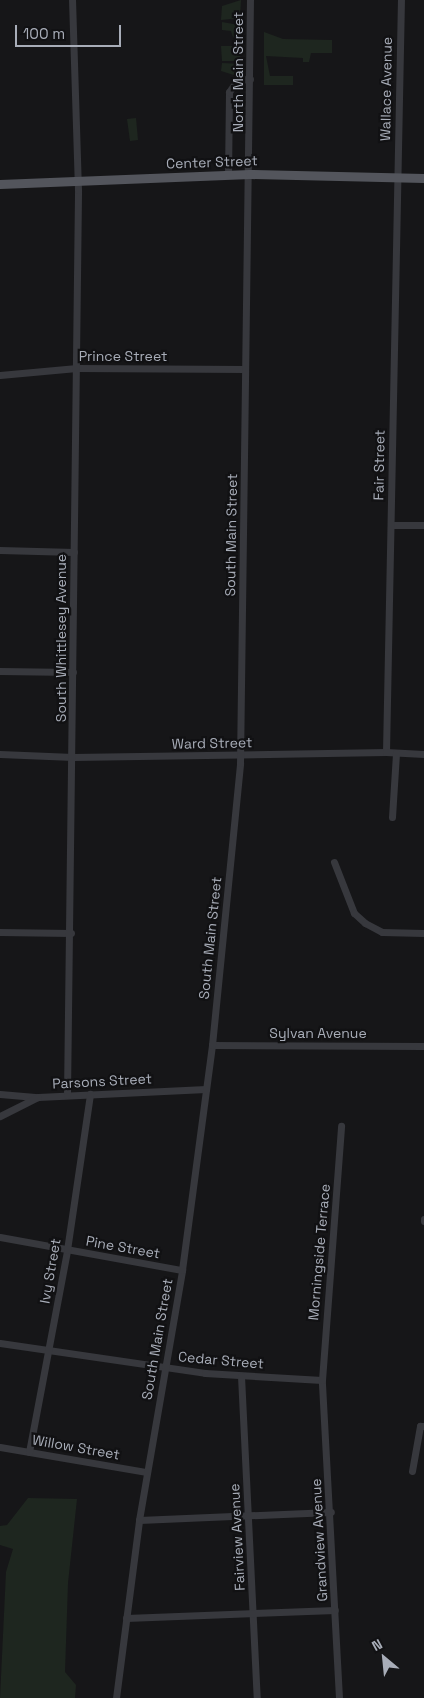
<!DOCTYPE html>
<html>
<head>
<meta charset="utf-8">
<style>
	body { margin:0 }
	#map { position:relative; width:424px; height:1698px; overflow:hidden; background:#161618; font-family:"Space Grotesk",sans-serif }
	div>[style] { position:absolute }
	.green>* { inset:0; background:#1e261f }
	.minor>* { height:7px; margin:-3.5px; padding:0 3.5px; transform-origin:3.5px; border-radius:3.5px; background:#37383d }
	.major>* { height:9px; margin:-4.5px; padding:0 4.5px; transform-origin:4.5px; border-radius:4.5px; background:#53555c }
	span { translate:-50% -50%; white-space:nowrap; text-align:center; line-height:1.15; -webkit-text-stroke:4.5px #111113; paint-order:stroke }
	.street-label { font-size:14px; color:#a8adb8 }
	.north { position:absolute; left:359px; top:1633px; width:50px; height:50px; -webkit-text-stroke:4px #111113; paint-order:stroke; rotate:332deg; font-size:14px; font-weight:700; line-height:20px; text-align:center; color:#a8adb8 }
	.north::after { content:''; display:block; margin:auto; width:18px; height:22px; background:#a8adb8; clip-path:polygon(50% 0,100% 100%,50% 72%,0 100%) }
	.scale { position:absolute; left:15px; top:25px; width:106px; height:22px; box-sizing:border-box; border:2px solid #a8adb8; border-top:0; padding-left:6px; font-size:15px; line-height:18px; white-space:nowrap; color:#a8adb8; -webkit-text-stroke:4px #111113; paint-order:stroke }
</style>
</head>
<body>
<div id="map">
	<div class="green">
		<div style="clip-path:polygon(241px 0,240px 18px,221px 20px,222px 6px)"></div>
		<div style="clip-path:polygon(222px 22px,239px 25px,241px 41px,233px 37px,231px 31px,222px 30px)"></div>
		<div style="clip-path:polygon(264px 32px,283px 39px,332px 40px,332px 53px,311px 53px,309px 62px,303px 62px,303px 58px,266px 56px,270px 76px,293px 76px,293px 85px,264px 85px)"></div>
		<div style="clip-path:polygon(221px 46px,241px 46px,240px 61px,222px 61px)"></div>
		<div style="clip-path:polygon(222px 63px,241px 64px,240px 77px,221px 71px)"></div>
		<div style="clip-path:polygon(136px 118px,138px 140px,130px 141px,127px 119px)"></div>
		<div style="clip-path:polygon(28px 1498px,77px 1499px,68px 1583px,65px 1672px,76px 1685px,75px 1698px,0 1698px,6px 1572px,13px 1549px,0 1545px,0 1526px,7px 1525px)"></div>
	</div>
	<div class="minor">
		<div style="left:228px;top:175px;width:83px;rotate:-89.3deg"></div>
		<div style="left:229px;top:92px;width:14px;rotate:-56deg"></div>
		<div style="left:237px;top:80px;width:13px;rotate:-4deg"></div>
		<div style="left:0;top:375px;width:77px;rotate:-5.2deg"></div>
		<div style="left:77px;top:368px;width:168px;rotate:0.3deg"></div>
		<div style="left:391px;top:525px;width:33px"></div>
		<div style="left:0;top:550px;width:74px;rotate:1.5deg"></div>
		<div style="left:0;top:671px;width:73px;rotate:0.8deg"></div>
		<div style="left:386px;top:752px;width:752px;rotate:-88.86deg"></div>
		<div style="left:0;top:754px;width:73px;rotate:2.4deg"></div>
		<div style="left:73px;top:757px;width:313px;rotate:-0.9deg"></div>
		<div style="left:386px;top:752px;width:38px;rotate:3deg"></div>
		<div style="left:392px;top:817px;width:64px;rotate:-86.4deg"></div>
		<div style="left:334px;top:862px;width:55px;rotate:68.6deg"></div>
		<div style="left:354px;top:913px;width:15px;rotate:42deg"></div>
		<div style="left:365px;top:923px;width:19px;rotate:28deg"></div>
		<div style="left:382px;top:932px;width:42px;rotate:1.4deg"></div>
		<div style="left:0;top:932px;width:71px;rotate:0.8deg"></div>
		<div style="left:212px;top:1045px;width:212px;rotate:0.3deg"></div>
		<div style="left:0;top:1094px;width:38px;rotate:5deg"></div>
		<div style="left:38px;top:1097px;width:168px;rotate:-2.7deg"></div>
		<div style="left:67px;top:1095px;width:905px;rotate:-89.3deg"></div>
		<div style="left:78px;top:190px;width:190px;rotate:-91.8deg"></div>
		<div style="left:0;top:1116px;width:42px;rotate:-26.6deg"></div>
		<div style="left:424px;top:1219px;width:2px;rotate:90deg"></div>
		<div style="left:0;top:1237px;width:185px;rotate:10.3deg"></div>
		<div style="left:0;top:1343px;width:207px;rotate:8.3deg"></div>
		<div style="left:205px;top:1373px;width:117px;rotate:3.4deg"></div>
		<div style="left:241px;top:1376px;width:322px;rotate:87.2deg"></div>
		<div style="left:0;top:1447px;width:149px;rotate:9.7deg"></div>
		<div style="left:29px;top:1452px;width:206px;rotate:-79.3deg"></div>
		<div style="left:67px;top:1250px;width:158px;rotate:-81.6deg"></div>
		<div style="left:412px;top:1471px;width:46px;rotate:-79.9deg"></div>
		<div style="left:420px;top:1426px;width:4px"></div>
		<div style="left:139px;top:1520px;width:192px;rotate:-2.4deg"></div>
		<div style="left:126px;top:1618px;width:209px;rotate:-2.2deg"></div>
		<div style="left:116px;top:1698px;width:179px;rotate:-82.6deg"></div>
		<div style="left:139px;top:1520px;width:254px;rotate:-80.2deg"></div>
		<div style="left:182px;top:1270px;width:227px;rotate:-82.4deg"></div>
		<div style="left:212px;top:1045px;width:283px;rotate:-84.3deg"></div>
		<div style="left:240px;top:763px;width:763px;rotate:-89.25deg"></div>
		<div style="left:339px;top:1698px;width:318px;rotate:-93.1deg"></div>
		<div style="left:322px;top:1380px;width:255px;rotate:-85.7deg"></div>
	</div>
	<div class="major">
		<div style="left:0;top:184px;width:250px;rotate:-2.3deg"></div>
		<div style="left:250px;top:174px;width:174px;rotate:1.3deg"></div>
	</div>
	<div class="street-label">
		<span style="left:238px;top:72px;rotate:-90deg">North Main Street</span>
		<span style="left:386px;top:89px;rotate:-89deg">Wallace Avenue</span>
		<span style="left:212px;top:162px;rotate:-2deg">Center Street</span>
		<span style="left:123px;top:356px">Prince Street</span>
		<span style="left:379px;top:465px;rotate:-89deg">Fair Street</span>
		<span style="left:231px;top:535px;rotate:-89deg">South Main Street</span>
		<span style="left:61px;top:638px;rotate:-90deg">South Whittlesey Avenue</span>
		<span style="left:212px;top:743px;rotate:-1deg">Ward Street</span>
		<span style="left:210px;top:938px;rotate:-84deg">South Main Street</span>
		<span style="left:318px;top:1033px">Sylvan Avenue</span>
		<span style="left:102px;top:1081px;rotate:-3deg">Parsons Street</span>
		<span style="left:123px;top:1247px;rotate:10deg">Pine Street</span>
		<span style="left:319px;top:1252px;rotate:-85deg">Morningside Terrace</span>
		<span style="left:50px;top:1271px;rotate:-80deg">Ivy Street</span>
		<span style="left:157px;top:1339px;rotate:-80deg">South Main Street</span>
		<span style="left:221px;top:1360px;rotate:5deg">Cedar Street</span>
		<span style="left:76px;top:1447px;rotate:10deg">Willow Street</span>
		<span style="left:237px;top:1537px;rotate:-93deg">Fairview Avenue</span>
		<span style="left:319px;top:1540px;rotate:-93deg">Grandview Avenue</span>
	</div>
	<div class="north">N</div>
	<div class="scale">100 m</div>
</div>
</body>
</html>
